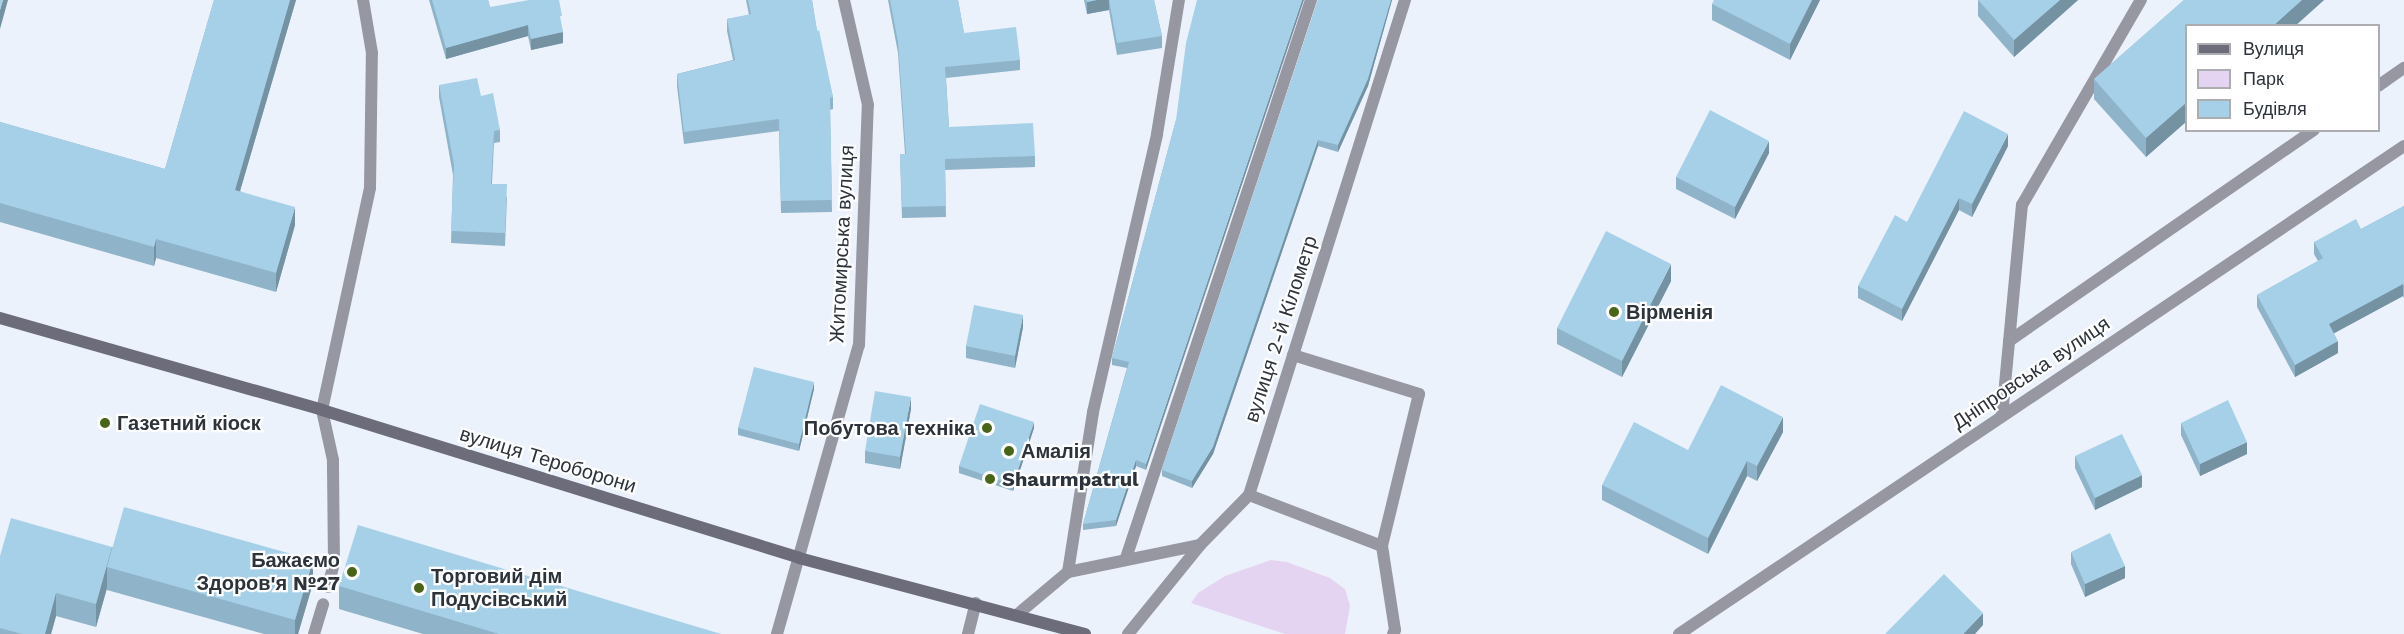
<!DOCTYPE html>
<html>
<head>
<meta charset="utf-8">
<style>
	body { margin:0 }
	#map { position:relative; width:2404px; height:634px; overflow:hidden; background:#ecf2fb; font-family:"Work Sans",sans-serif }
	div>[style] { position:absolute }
	.green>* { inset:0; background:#e5d4f1 }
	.service>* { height:12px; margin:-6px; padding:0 6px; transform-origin:6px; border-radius:6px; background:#9797a2 }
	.minor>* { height:12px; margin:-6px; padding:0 6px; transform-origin:6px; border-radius:6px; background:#9797a2 }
	.tertiary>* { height:12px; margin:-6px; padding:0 6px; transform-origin:6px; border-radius:6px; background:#9797a2 }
	.secondary>* { height:12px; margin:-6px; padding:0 6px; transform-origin:6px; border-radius:6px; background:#6c6c7b }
	.wall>* { inset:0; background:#8fb3c8 }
	.shaded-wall>* { inset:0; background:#7492a2 }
	.building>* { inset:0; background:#a6d0e8 }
	.dots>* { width:16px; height:16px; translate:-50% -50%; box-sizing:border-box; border:3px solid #fff; border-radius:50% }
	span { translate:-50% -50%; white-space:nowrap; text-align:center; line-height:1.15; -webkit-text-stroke:4.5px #fff; paint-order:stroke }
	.street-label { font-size:20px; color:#2d333b }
	.poi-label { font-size:20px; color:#2d333b; font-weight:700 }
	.left { translate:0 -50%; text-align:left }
	.right { translate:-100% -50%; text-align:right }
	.legend { position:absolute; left:2185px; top:24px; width:195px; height:108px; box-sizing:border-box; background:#fff; border:2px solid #abadb1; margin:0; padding:8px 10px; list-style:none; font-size:18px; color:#2d333b }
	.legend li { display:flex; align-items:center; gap:12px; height:30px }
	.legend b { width:30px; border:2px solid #abadb1 }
</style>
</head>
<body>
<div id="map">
	<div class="green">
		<div style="clip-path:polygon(1271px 560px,1287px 562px,1330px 578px,1345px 589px,1350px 606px,1345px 634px,1285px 634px,1191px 603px,1198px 593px,1225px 576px)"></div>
	</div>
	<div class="service">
		<div style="left:2378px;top:86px;width:32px;rotate:-35deg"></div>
		<div style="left:2009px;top:341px;width:371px;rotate:-34.7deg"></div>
		<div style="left:1293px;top:355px;width:132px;rotate:17.2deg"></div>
		<div style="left:1419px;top:394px;width:156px;rotate:103.7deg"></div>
		<div style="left:1382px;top:546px;width:85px;rotate:81.2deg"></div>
		<div style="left:1395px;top:630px;width:4px;rotate:117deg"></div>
		<div style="left:1249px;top:495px;width:142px;rotate:21deg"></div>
		<div style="left:1126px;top:558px;width:588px;rotate:-71.66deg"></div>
		<div style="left:1068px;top:572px;width:162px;rotate:-81.1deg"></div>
		<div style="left:1093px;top:412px;width:285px;rotate:-77deg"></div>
		<div style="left:1157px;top:134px;width:136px;rotate:-80.7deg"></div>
		<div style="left:1018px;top:614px;width:65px;rotate:-40deg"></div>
		<div style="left:1068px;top:572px;width:135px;rotate:-11.6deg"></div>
		<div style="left:968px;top:634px;width:32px;rotate:-76deg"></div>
		<div style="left:1128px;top:634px;width:114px;rotate:-51deg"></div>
		<div style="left:1200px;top:545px;width:70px;rotate:-45.6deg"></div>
		<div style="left:1249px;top:495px;width:519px;rotate:-72.51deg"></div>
	</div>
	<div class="minor">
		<div style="left:2002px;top:416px;width:212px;rotate:-84.6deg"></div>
		<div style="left:2022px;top:205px;width:237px;rotate:-59.9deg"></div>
		<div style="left:328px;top:587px;width:25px;rotate:-76deg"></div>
		<div style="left:334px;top:563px;width:103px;rotate:-90.6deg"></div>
		<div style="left:333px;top:460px;width:51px;rotate:-102.4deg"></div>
		<div style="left:322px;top:410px;width:227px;rotate:-77.8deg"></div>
		<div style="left:370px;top:188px;width:135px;rotate:-89.2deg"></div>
		<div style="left:372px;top:53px;width:54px;rotate:-99.6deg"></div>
		<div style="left:314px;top:634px;width:31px;rotate:-73deg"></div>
		<div style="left:777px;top:634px;width:300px;rotate:-74.2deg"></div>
		<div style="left:859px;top:345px;width:240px;rotate:-87.9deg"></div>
		<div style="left:868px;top:105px;width:108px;rotate:-102.9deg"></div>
	</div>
	<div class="tertiary">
		<div style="left:1679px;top:634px;width:874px;rotate:-33.94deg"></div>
	</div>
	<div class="secondary">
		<div style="left:0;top:318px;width:335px;rotate:15.9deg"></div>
		<div style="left:322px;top:410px;width:499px;rotate:17.2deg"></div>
		<div style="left:799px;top:558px;width:296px;rotate:14.9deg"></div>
	</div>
	<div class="wall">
		<div style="clip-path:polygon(214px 0,296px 0,240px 191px,295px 225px,276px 292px,156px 258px,154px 266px,0 222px,0 122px,165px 169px)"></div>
		<div style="clip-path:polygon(429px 0,488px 0,490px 7px,562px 27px,563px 43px,531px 50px,528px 36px,446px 59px)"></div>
		<div style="clip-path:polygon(746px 0,812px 0,817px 31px,833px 97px,833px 109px,830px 110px,832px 212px,781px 213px,779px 131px,684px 144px,677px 86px,677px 74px,733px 60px,727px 31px,727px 19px,749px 15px)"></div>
		<div style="clip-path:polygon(888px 0,958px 0,964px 33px,1020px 60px,1020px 70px,946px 78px,949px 127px,1035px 156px,1035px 167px,945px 170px,946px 217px,902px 218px,900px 154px,905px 154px,898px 53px)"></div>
		<div style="clip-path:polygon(1084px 0,1154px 0,1162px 36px,1162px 48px,1117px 55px,1109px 10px,1087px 14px)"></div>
		<div style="clip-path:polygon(1318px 0,1392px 0,1368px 86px,1338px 152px,1318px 146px,1213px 454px,1192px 488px,1162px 476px,1162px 470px)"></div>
		<div style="clip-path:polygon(1820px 0,1790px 60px,1712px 20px,1712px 4px)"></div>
		<div style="clip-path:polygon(1978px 0,2078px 0,2014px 57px,1978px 16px)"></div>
		<div style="clip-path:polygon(2184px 0,2324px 0,2295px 26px,2187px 26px,2187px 121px,2146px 157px,2094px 99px,2094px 79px)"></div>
		<div style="clip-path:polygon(439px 85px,481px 96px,500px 130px,500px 142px,494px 143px,492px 184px,507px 197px,505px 246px,451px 243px,453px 175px,439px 97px)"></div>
		<div style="clip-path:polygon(1176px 120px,1146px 470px,1136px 466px,1116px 526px,1083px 530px,1083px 524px,1127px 368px,1112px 365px,1112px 358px)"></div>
		<div style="clip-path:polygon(2008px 146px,1972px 217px,1959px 210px,1902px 321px,1858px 298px,1858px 286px,1907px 222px)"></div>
		<div style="clip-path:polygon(1769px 153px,1735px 219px,1676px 189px,1676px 177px)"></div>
		<div style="clip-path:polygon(2404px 206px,2404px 299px,2403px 296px,2334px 333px,2338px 353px,2295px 377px,2257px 307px,2257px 295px,2318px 261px,2314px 254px,2314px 242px,2361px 229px)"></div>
		<div style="clip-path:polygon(1671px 281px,1622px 377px,1557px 344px,1557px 328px)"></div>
		<div style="clip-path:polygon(1023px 327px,1015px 368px,966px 358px,966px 346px)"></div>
		<div style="clip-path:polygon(814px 389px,799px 451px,738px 435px,738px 428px)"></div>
		<div style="clip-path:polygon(911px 409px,900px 469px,865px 463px,865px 451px)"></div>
		<div style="clip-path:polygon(2181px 423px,2247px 454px,2200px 476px,2181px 435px)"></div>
		<div style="clip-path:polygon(1034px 428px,1013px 491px,959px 473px,959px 466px)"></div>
		<div style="clip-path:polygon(1783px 432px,1757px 481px,1747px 476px,1708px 554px,1602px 500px,1602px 485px,1688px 450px)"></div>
		<div style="clip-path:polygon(2075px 456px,2142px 487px,2095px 510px,2075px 468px)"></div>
		<div style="clip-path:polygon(112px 547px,313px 583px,298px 634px,264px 634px,107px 590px,107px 588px,96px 627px,56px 616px,51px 634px,0 634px,0 556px)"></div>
		<div style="clip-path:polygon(2071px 552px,2125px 578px,2085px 597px,2071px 564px)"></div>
		<div style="clip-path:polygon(339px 586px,721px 634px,423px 634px,339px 609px)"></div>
	</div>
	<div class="shaded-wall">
		<div style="clip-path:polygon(3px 0,8px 0,0 29px,0 10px)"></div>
		<div style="clip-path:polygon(290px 0,296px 0,235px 208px,235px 190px)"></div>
		<div style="clip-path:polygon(1097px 0,1109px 0,1109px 10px,1087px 14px,1087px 2px)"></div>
		<div style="clip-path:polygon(1302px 0,1304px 0,1146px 470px,1146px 464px)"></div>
		<div style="clip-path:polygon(1391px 0,1392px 0,1368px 86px,1338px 152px,1338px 145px)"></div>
		<div style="clip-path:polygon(1812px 0,1820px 0,1790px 60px,1790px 44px)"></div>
		<div style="clip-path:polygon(2060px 0,2078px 0,2014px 57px,2014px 40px)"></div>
		<div style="clip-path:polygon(2302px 0,2324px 0,2295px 26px,2273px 26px)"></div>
		<div style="clip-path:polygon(528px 25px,528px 36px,446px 59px,446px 48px)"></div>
		<div style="clip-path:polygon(563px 32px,563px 43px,531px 50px,531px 39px)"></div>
		<div style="clip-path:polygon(2187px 102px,2187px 121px,2146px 157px,2146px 138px)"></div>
		<div style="clip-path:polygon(2008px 134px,2008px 146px,1972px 217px,1972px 204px)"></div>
		<div style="clip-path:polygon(1318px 140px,1318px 146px,1213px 454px,1192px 488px,1192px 481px)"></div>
		<div style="clip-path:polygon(1769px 141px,1769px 153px,1735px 219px,1735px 207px)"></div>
		<div style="clip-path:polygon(1959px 198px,1959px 210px,1902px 321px,1902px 309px)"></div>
		<div style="clip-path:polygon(295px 207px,295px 225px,276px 292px,276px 273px)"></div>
		<div style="clip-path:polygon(156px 239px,156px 258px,154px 266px,154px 247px)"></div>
		<div style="clip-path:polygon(1671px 264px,1671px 281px,1622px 377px,1622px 361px)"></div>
		<div style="clip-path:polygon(2403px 284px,2403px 296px,2329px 336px,2329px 324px)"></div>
		<div style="clip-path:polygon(1023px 315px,1023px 327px,1015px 368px,1015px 356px)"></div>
		<div style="clip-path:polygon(2338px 341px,2338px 353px,2295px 377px,2295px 365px)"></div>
		<div style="clip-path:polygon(814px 382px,814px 389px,799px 451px,799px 444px)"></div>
		<div style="clip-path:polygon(911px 397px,911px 409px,900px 469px,900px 457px)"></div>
		<div style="clip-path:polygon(1783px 417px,1783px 432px,1757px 481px,1757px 466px)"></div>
		<div style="clip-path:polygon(1034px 422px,1034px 428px,1013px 491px,1013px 485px)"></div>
		<div style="clip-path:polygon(2247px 442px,2247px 454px,2200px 476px,2200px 464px)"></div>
		<div style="clip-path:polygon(1136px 460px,1136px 466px,1116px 526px,1116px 520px)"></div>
		<div style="clip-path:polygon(1747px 461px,1747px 476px,1708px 554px,1708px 538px)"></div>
		<div style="clip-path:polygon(2142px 475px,2142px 487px,2095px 510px,2095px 498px)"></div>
		<div style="clip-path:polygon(112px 547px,107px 567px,107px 588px,96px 627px,96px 604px)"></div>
		<div style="clip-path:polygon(313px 560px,313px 583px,298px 634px,295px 634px,295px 620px)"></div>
		<div style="clip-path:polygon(2125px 566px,2125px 578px,2085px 597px,2085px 584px)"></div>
		<div style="clip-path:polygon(56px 593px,56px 616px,51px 634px,45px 634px)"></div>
		<div style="clip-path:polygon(1983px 613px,1983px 625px,1975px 634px,1963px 634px)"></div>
	</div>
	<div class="building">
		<div style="clip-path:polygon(0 0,3px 0,0 10px)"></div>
		<div style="clip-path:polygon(214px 0,290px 0,235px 190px,295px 207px,276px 273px,156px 239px,154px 247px,0 203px,0 122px,165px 169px)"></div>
		<div style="clip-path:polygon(432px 0,488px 0,490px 7px,529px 0,559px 0,562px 16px,560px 16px,563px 32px,531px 39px,528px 25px,446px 48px)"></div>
		<div style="clip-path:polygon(748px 0,812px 0,817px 31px,819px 30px,833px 97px,830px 98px,832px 200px,781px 201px,779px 119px,684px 132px,677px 74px,735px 60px,727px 19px,751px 14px)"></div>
		<div style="clip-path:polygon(890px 0,958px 0,964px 33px,1016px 27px,1020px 60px,945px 67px,949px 127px,1033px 123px,1035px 156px,945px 159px,946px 206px,902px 207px,900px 154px,906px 154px,898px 42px)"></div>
		<div style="clip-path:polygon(1086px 0,1097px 0,1087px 2px)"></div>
		<div style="clip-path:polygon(1109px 0,1154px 0,1162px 36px,1117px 43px)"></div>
		<div style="clip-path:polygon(1197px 0,1302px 0,1146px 464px,1136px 460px,1116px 520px,1083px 524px,1129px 362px,1112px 358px,1176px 120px,1186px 43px)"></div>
		<div style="clip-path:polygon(1318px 0,1391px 0,1368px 79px,1338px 145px,1318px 140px,1213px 447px,1192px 481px,1162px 470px)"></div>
		<div style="clip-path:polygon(1714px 0,1812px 0,1790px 44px,1712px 4px)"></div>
		<div style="clip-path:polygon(1978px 0,2060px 0,2014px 40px)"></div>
		<div style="clip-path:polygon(2184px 0,2302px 0,2273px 26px,2187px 26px,2187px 102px,2146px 138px,2094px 79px)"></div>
		<div style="clip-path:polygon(477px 78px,481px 96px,493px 93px,500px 130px,494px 131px,491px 184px,507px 184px,505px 233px,451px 231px,454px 165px,439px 85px)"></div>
		<div style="clip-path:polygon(1710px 110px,1769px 141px,1735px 207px,1676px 177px)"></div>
		<div style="clip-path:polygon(1964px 111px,2008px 134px,1972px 204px,1959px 198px,1902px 309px,1858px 286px,1895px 215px,1907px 222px)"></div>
		<div style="clip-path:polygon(2404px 206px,2404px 287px,2403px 284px,2329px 324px,2338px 341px,2295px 365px,2257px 295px,2323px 258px,2314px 242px,2356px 219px,2361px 229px)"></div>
		<div style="clip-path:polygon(1606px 231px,1671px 264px,1622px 361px,1557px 328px)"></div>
		<div style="clip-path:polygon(974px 305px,1023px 315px,1015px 356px,966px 346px)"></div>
		<div style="clip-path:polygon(754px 367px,814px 382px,799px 444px,738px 428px)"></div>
		<div style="clip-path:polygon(1721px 385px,1783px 417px,1757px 466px,1747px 461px,1708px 538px,1602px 485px,1634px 422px,1688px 450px)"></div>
		<div style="clip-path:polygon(875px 391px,911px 397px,900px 457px,865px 451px)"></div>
		<div style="clip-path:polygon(2228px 400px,2247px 442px,2200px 464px,2181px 423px)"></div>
		<div style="clip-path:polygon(980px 404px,1034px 422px,1013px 485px,959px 466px)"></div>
		<div style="clip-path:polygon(2122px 434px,2142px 475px,2095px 498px,2075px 456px)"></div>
		<div style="clip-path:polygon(124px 507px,313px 560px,295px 620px,107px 567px)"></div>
		<div style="clip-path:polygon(11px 518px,112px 547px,96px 604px,56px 593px,45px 634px,22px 634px,0 628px,0 556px)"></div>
		<div style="clip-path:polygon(358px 525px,721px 634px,499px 634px,339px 586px)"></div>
		<div style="clip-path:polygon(2110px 533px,2125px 566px,2085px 584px,2071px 552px)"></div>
		<div style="clip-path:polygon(1944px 574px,1983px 613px,1963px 634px,1885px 634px)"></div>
	</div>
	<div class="dots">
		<div style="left:1614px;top:312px;background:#486416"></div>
		<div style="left:105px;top:423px;background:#486416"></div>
		<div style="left:987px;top:428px;background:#486416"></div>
		<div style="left:1009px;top:451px;background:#486416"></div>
		<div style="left:990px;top:479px;background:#486416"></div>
		<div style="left:352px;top:572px;background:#486416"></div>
		<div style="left:419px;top:588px;background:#486416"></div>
	</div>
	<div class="street-label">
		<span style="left:842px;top:244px;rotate:-87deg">Житомирська вулиця</span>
		<span style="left:1281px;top:329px;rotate:-72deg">вулиця 2-й Кілометр</span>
		<span style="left:2031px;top:373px;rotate:-34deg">Дніпровська вулиця</span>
		<span style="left:548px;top:460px;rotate:17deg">вулиця Тероборони</span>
	</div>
	<div class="poi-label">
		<span class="left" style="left:1626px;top:312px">Вірменія</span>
		<span class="left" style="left:117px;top:423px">Газетний кіоск</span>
		<span class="right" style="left:975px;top:428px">Побутова техніка</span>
		<span class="left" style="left:1021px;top:451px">Амалія</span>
		<span class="left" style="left:1002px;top:479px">Shaurmpatrul</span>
		<span class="right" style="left:340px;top:572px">Бажаємо<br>Здоров'я №27</span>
		<span class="left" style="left:431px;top:588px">Торговий дім<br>Подусівський</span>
	</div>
	<ul class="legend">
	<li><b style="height:8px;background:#6c6c7b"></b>Вулиця</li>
	<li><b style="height:16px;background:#e5d4f1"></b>Парк</li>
	<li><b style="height:16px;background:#a6d0e8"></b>Будівля</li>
	</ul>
</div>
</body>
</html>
